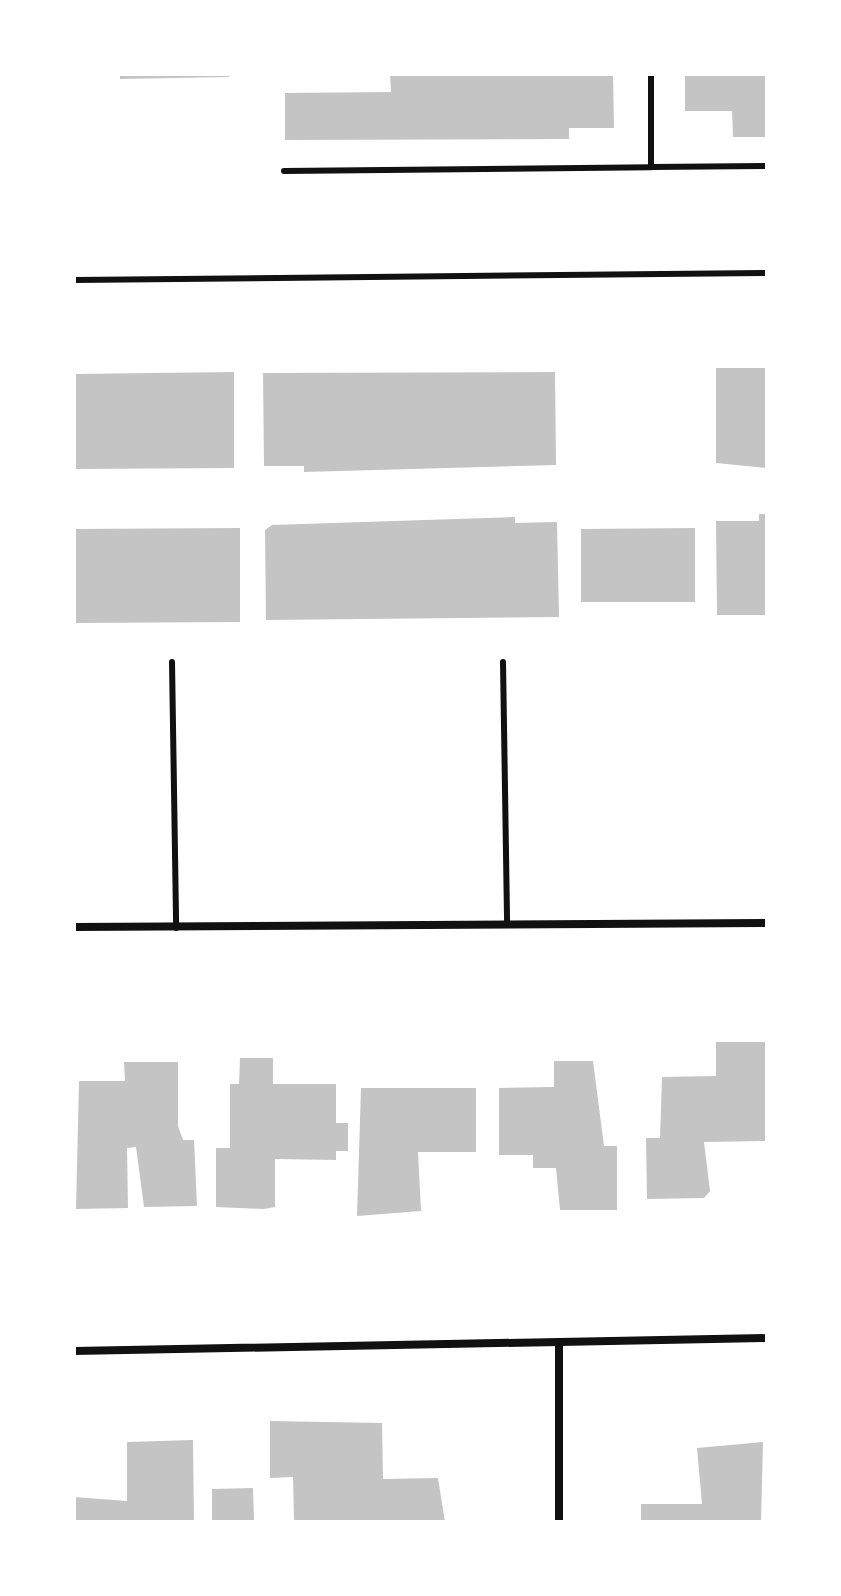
<!DOCTYPE html>
<html>
<head>
<meta charset="utf-8">
<style>
	body { margin:0 }
	#map { position:relative; width:841px; height:1596px; overflow:hidden; background:#fff; font-family:"Times New Roman",serif }
	div>[style] { position:absolute }
	.building>* { inset:0; background:#c4c4c4 }
	.service>* { height:6px; margin:-3px; padding:0 3px; transform-origin:3px; border-radius:3px; background:#111 }
	.minor>* { height:8px; margin:-4px; padding:0 4px; transform-origin:4px; border-radius:4px; background:#111 }
	span { translate:-50% -50%; white-space:nowrap; text-align:center; line-height:1.15; -webkit-text-stroke:8px #fff; paint-order:stroke }
	.frame { position:absolute; inset:0; border:76px solid #fff; pointer-events:none }
</style>
</head>
<body>
<div id="map">
	<div class="building">
		<div style="clip-path:polygon(120px 74px,229px 74px,229px 77px,120px 79px)"></div>
		<div style="clip-path:polygon(390px 74px,613px 74px,614px 128px,569px 128px,569px 139px,285px 140px,285px 93px,391px 92px)"></div>
		<div style="clip-path:polygon(685px 74px,767px 74px,767px 137px,733px 137px,732px 111px,685px 111px)"></div>
		<div style="clip-path:polygon(716px 368px,767px 368px,767px 468px,716px 463px)"></div>
		<div style="clip-path:polygon(234px 372px,234px 468px,74px 469px,74px 374px)"></div>
		<div style="clip-path:polygon(555px 372px,556px 465px,304px 472px,304px 466px,264px 466px,263px 373px)"></div>
		<div style="clip-path:polygon(759px 514px,767px 514px,767px 615px,717px 615px,716px 521px,759px 521px)"></div>
		<div style="clip-path:polygon(515px 517px,515px 523px,557px 522px,559px 617px,266px 620px,265px 530px,272px 525px)"></div>
		<div style="clip-path:polygon(240px 528px,240px 622px,74px 623px,74px 529px)"></div>
		<div style="clip-path:polygon(695px 528px,695px 602px,581px 602px,581px 529px)"></div>
		<div style="clip-path:polygon(716px 1042px,765px 1042px,765px 1141px,704px 1142px,710px 1191px,704px 1198px,647px 1199px,646px 1138px,660px 1138px,662px 1077px,716px 1076px)"></div>
		<div style="clip-path:polygon(240px 1058px,273px 1058px,273px 1084px,336px 1084px,336px 1123px,348px 1123px,348px 1151px,336px 1151px,336px 1160px,275px 1159px,275px 1207px,264px 1209px,216px 1207px,216px 1148px,230px 1148px,230px 1084px,239px 1084px)"></div>
		<div style="clip-path:polygon(554px 1061px,593px 1061px,604px 1146px,617px 1146px,617px 1210px,560px 1210px,556px 1168px,533px 1168px,533px 1155px,499px 1155px,499px 1088px,554px 1087px)"></div>
		<div style="clip-path:polygon(124px 1062px,178px 1062px,178px 1126px,183px 1140px,194px 1140px,197px 1206px,144px 1207px,136px 1147px,127px 1148px,128px 1208px,76px 1209px,79px 1081px,125px 1081px)"></div>
		<div style="clip-path:polygon(361px 1088px,476px 1088px,476px 1152px,418px 1152px,421px 1211px,357px 1216px)"></div>
		<div style="clip-path:polygon(270px 1421px,382px 1423px,383px 1479px,438px 1478px,445px 1522px,294px 1522px,293px 1477px,270px 1478px)"></div>
		<div style="clip-path:polygon(193px 1440px,194px 1522px,74px 1522px,74px 1497px,127px 1501px,127px 1442px)"></div>
		<div style="clip-path:polygon(763px 1442px,761px 1522px,641px 1522px,641px 1504px,702px 1504px,697px 1448px)"></div>
		<div style="clip-path:polygon(253px 1488px,254px 1522px,212px 1522px,212px 1489px)"></div>
	</div>
	<div class="service">
		<div style="left:651px;top:74px;width:93px;rotate:90deg"></div>
		<div style="left:651px;top:167px;width:116px;rotate:-0.5deg"></div>
		<div style="left:284px;top:171px;width:367px;rotate:-0.6deg"></div>
		<div style="left:74px;top:280px;width:693px;rotate:-0.58deg"></div>
		<div style="left:172px;top:662px;width:266px;rotate:89.1deg"></div>
		<div style="left:503px;top:662px;width:263px;rotate:89.1deg"></div>
	</div>
	<div class="minor">
		<div style="left:74px;top:927px;width:693px;rotate:-0.33deg"></div>
		<div style="left:559px;top:1342px;width:180px;rotate:90deg"></div>
		<div style="left:74px;top:1351px;width:693px;rotate:-1.07deg"></div>
	</div>
	<div class="frame"></div>
</div>
</body>
</html>
